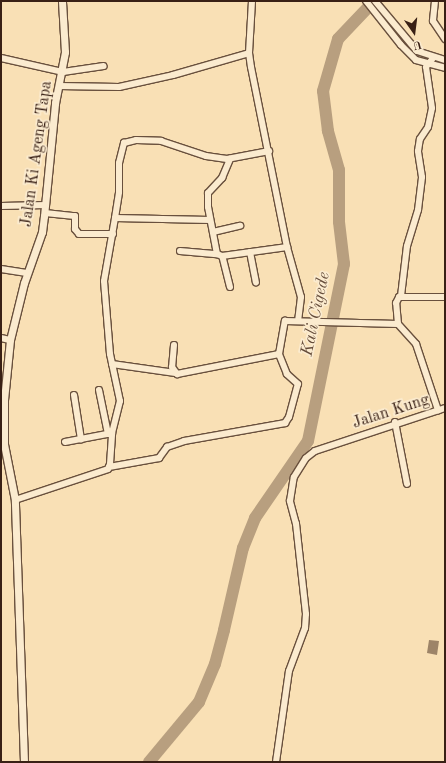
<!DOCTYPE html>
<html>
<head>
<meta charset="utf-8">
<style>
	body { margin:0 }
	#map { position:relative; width:446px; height:763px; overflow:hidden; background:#f9e0b5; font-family:"Old Standard TT",serif }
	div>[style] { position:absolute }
	.river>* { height:12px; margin:-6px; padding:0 6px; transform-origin:6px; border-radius:6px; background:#b89f7f }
	.building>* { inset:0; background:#9d8468 }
	.roads { filter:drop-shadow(1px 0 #69503d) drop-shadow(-1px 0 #69503d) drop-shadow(0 1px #69503d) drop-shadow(0 -1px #69503d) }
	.minor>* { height:6px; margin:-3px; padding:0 3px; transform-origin:3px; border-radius:3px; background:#fbebcf }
	.tertiary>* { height:7px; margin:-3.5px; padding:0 3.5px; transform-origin:3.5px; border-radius:3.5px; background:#fbebcf }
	span { translate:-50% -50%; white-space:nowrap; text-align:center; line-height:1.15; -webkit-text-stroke:3.5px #fbebcf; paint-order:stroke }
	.street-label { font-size:16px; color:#392015 }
	.water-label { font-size:17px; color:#654c3a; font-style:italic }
	.frame { position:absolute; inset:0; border:2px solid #392015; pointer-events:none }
	.north { position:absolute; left:394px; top:12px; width:40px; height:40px; -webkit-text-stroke:3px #fbebcf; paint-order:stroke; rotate:166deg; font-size:11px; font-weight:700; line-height:16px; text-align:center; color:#392015 }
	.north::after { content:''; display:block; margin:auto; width:14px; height:18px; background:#392015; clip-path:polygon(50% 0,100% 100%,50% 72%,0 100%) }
</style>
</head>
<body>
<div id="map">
	<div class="river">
		<div style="left:149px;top:762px;width:78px;rotate:-50.2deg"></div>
		<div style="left:199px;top:702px;width:41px;rotate:-67.2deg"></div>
		<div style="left:215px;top:664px;width:35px;rotate:-75deg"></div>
		<div style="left:224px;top:630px;width:84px;rotate:-77deg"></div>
		<div style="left:243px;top:548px;width:32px;rotate:-68deg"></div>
		<div style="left:255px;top:518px;width:93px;rotate:-55.5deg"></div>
		<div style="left:308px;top:441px;width:181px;rotate:-78.5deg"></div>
		<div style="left:344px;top:264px;width:42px;rotate:-96.8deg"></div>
		<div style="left:339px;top:222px;width:52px;rotate:-90deg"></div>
		<div style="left:339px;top:170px;width:41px;rotate:-105.8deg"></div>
		<div style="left:328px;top:131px;width:40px;rotate:-97.1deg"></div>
		<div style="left:323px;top:91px;width:54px;rotate:-73.9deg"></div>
		<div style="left:338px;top:39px;width:52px;rotate:-46.5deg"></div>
	</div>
	<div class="building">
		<div style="clip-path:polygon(429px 640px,439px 641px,437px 655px,427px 653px)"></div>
	</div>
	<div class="roads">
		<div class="minor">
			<div style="left:252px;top:1px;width:52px;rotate:93.3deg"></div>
			<div style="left:249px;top:53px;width:14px;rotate:82deg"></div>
			<div style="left:251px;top:67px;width:184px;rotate:78.7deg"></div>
			<div style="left:287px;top:247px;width:52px;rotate:74.4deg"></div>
			<div style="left:301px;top:297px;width:24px;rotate:97deg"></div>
			<div style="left:366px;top:1px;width:56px;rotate:51.5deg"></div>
			<div style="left:401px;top:45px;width:21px;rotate:45deg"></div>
			<div style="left:416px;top:60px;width:30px;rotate:15deg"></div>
			<div style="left:375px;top:1px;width:65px;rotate:50deg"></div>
			<div style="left:417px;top:51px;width:29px;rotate:18deg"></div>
			<div style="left:435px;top:1px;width:20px;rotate:96deg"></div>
			<div style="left:433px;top:21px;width:22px;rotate:56deg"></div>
			<div style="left:1px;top:58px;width:64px;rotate:12.7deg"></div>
			<div style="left:63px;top:72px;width:41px;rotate:-8.3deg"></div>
			<div style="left:59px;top:86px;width:60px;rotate:1deg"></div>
			<div style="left:119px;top:87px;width:55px;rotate:-12.5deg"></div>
			<div style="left:173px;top:75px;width:79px;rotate:-16.1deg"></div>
			<div style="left:1px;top:206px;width:45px;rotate:-1.3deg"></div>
			<div style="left:45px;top:213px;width:30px;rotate:6deg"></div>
			<div style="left:75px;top:216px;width:13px;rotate:90deg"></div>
			<div style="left:75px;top:229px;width:6px;rotate:51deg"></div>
			<div style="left:79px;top:234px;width:34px"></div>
			<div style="left:115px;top:218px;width:95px;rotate:1.2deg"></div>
			<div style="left:213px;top:232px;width:28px;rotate:-13deg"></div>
			<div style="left:180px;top:251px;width:37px;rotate:5deg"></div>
			<div style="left:250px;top:252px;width:31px;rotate:79deg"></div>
			<div style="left:222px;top:256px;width:66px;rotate:-7.9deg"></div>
			<div style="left:1px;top:269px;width:26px;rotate:9deg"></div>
			<div style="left:230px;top:287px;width:32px;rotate:-104deg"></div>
			<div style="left:222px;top:256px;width:5px;rotate:-158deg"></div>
			<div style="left:217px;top:254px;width:48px;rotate:-100.8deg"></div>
			<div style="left:208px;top:207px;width:14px;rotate:-90deg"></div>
			<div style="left:208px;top:193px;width:21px;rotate:-47deg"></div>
			<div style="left:222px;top:178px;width:21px;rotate:-67deg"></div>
			<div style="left:401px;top:296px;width:50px;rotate:-83.2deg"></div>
			<div style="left:407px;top:246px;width:38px;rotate:-73deg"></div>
			<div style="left:418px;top:210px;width:33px;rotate:-83deg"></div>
			<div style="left:422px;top:177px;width:26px;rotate:-99deg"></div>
			<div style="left:418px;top:151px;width:12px;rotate:-81deg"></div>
			<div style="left:420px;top:139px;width:14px;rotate:-56deg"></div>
			<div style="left:428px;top:127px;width:19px;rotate:-78deg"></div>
			<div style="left:432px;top:108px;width:41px;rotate:-98.3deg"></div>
			<div style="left:426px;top:67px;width:11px;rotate:-52deg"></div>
			<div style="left:398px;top:324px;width:21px;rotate:-95deg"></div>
			<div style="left:396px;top:303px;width:7px;rotate:-63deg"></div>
			<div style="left:399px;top:297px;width:46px"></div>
			<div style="left:1px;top:338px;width:9px;rotate:13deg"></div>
			<div style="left:174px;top:345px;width:22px;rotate:95deg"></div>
			<div style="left:172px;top:367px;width:9px;rotate:54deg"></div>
			<div style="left:177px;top:374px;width:104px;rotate:-11.1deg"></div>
			<div style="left:112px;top:364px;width:64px;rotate:8.1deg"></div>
			<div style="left:99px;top:390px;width:45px;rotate:78.4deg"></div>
			<div style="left:74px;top:395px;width:45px;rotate:81deg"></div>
			<div style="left:395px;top:422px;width:63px;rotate:79deg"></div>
			<div style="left:65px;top:442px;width:48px;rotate:-10.8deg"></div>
			<div style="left:109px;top:467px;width:51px;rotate:-10.2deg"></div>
			<div style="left:159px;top:458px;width:14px;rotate:-54deg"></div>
			<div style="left:167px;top:447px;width:18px;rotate:-19deg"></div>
			<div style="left:184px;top:441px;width:103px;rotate:-10.1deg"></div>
			<div style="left:285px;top:423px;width:7px;rotate:-56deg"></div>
			<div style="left:289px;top:417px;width:34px;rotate:-75deg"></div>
			<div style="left:298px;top:384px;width:15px;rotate:-138deg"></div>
			<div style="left:287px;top:374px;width:22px;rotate:-112deg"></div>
			<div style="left:279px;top:354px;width:34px;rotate:-80deg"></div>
			<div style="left:285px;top:321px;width:113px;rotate:1.5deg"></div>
			<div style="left:398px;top:324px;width:27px;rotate:48deg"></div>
			<div style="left:416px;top:344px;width:70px;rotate:71.6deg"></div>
			<div style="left:15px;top:500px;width:98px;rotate:-18.4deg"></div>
			<div style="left:108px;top:469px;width:5px;rotate:-68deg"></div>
			<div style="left:110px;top:464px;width:31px;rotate:-86deg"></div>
			<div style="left:112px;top:433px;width:33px;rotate:-76deg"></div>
			<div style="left:120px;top:401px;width:48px;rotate:-102deg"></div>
			<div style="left:110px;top:354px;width:73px;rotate:-94.7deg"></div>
			<div style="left:104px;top:281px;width:64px;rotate:-80.1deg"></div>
			<div style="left:115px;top:218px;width:26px;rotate:-81deg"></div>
			<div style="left:119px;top:192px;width:29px;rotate:-90deg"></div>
			<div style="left:119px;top:163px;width:21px;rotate:-76deg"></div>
			<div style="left:124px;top:143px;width:12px;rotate:-14deg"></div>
			<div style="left:136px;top:140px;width:25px;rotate:2deg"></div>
			<div style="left:161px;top:141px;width:47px;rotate:18.4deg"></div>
			<div style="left:206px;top:156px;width:21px;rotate:8deg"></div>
			<div style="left:227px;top:159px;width:43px;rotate:-10.8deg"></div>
			<div style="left:276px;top:762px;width:92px;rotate:-81.9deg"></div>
			<div style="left:289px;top:671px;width:46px;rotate:-69.6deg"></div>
			<div style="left:305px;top:628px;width:14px;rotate:-86deg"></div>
			<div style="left:306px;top:614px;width:91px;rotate:-96.3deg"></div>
			<div style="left:296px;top:524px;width:24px;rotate:-105deg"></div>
			<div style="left:290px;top:501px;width:24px;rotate:-81deg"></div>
			<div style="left:294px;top:477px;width:22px;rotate:-58deg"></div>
			<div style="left:306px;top:458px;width:11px;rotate:-38deg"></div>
			<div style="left:315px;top:451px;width:137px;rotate:-18.3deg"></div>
		</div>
		<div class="tertiary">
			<div style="left:24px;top:762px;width:262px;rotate:-92deg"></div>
			<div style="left:15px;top:500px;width:57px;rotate:-101.1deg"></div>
			<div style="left:4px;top:444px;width:44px;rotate:-90deg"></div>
			<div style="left:4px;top:400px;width:60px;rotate:-84.3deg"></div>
			<div style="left:10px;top:340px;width:59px;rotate:-76.2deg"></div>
			<div style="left:24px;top:283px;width:54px;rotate:-70.6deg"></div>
			<div style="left:42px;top:232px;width:16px;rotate:-83deg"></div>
			<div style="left:44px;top:216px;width:114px;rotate:-84.4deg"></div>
			<div style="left:55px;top:103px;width:52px;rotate:-78.9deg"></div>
			<div style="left:65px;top:52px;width:51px;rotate:-93.4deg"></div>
		</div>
	</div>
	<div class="street-label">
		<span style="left:37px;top:154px;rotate:-82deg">Jalan Ki Ageng Tapa</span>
		<span style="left:391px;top:412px;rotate:-18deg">Jalan Kung</span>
	</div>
	<div class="water-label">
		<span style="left:316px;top:314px;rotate:-78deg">Kali Cigede</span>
	</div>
	<div class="frame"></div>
	<div class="north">U</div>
</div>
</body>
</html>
